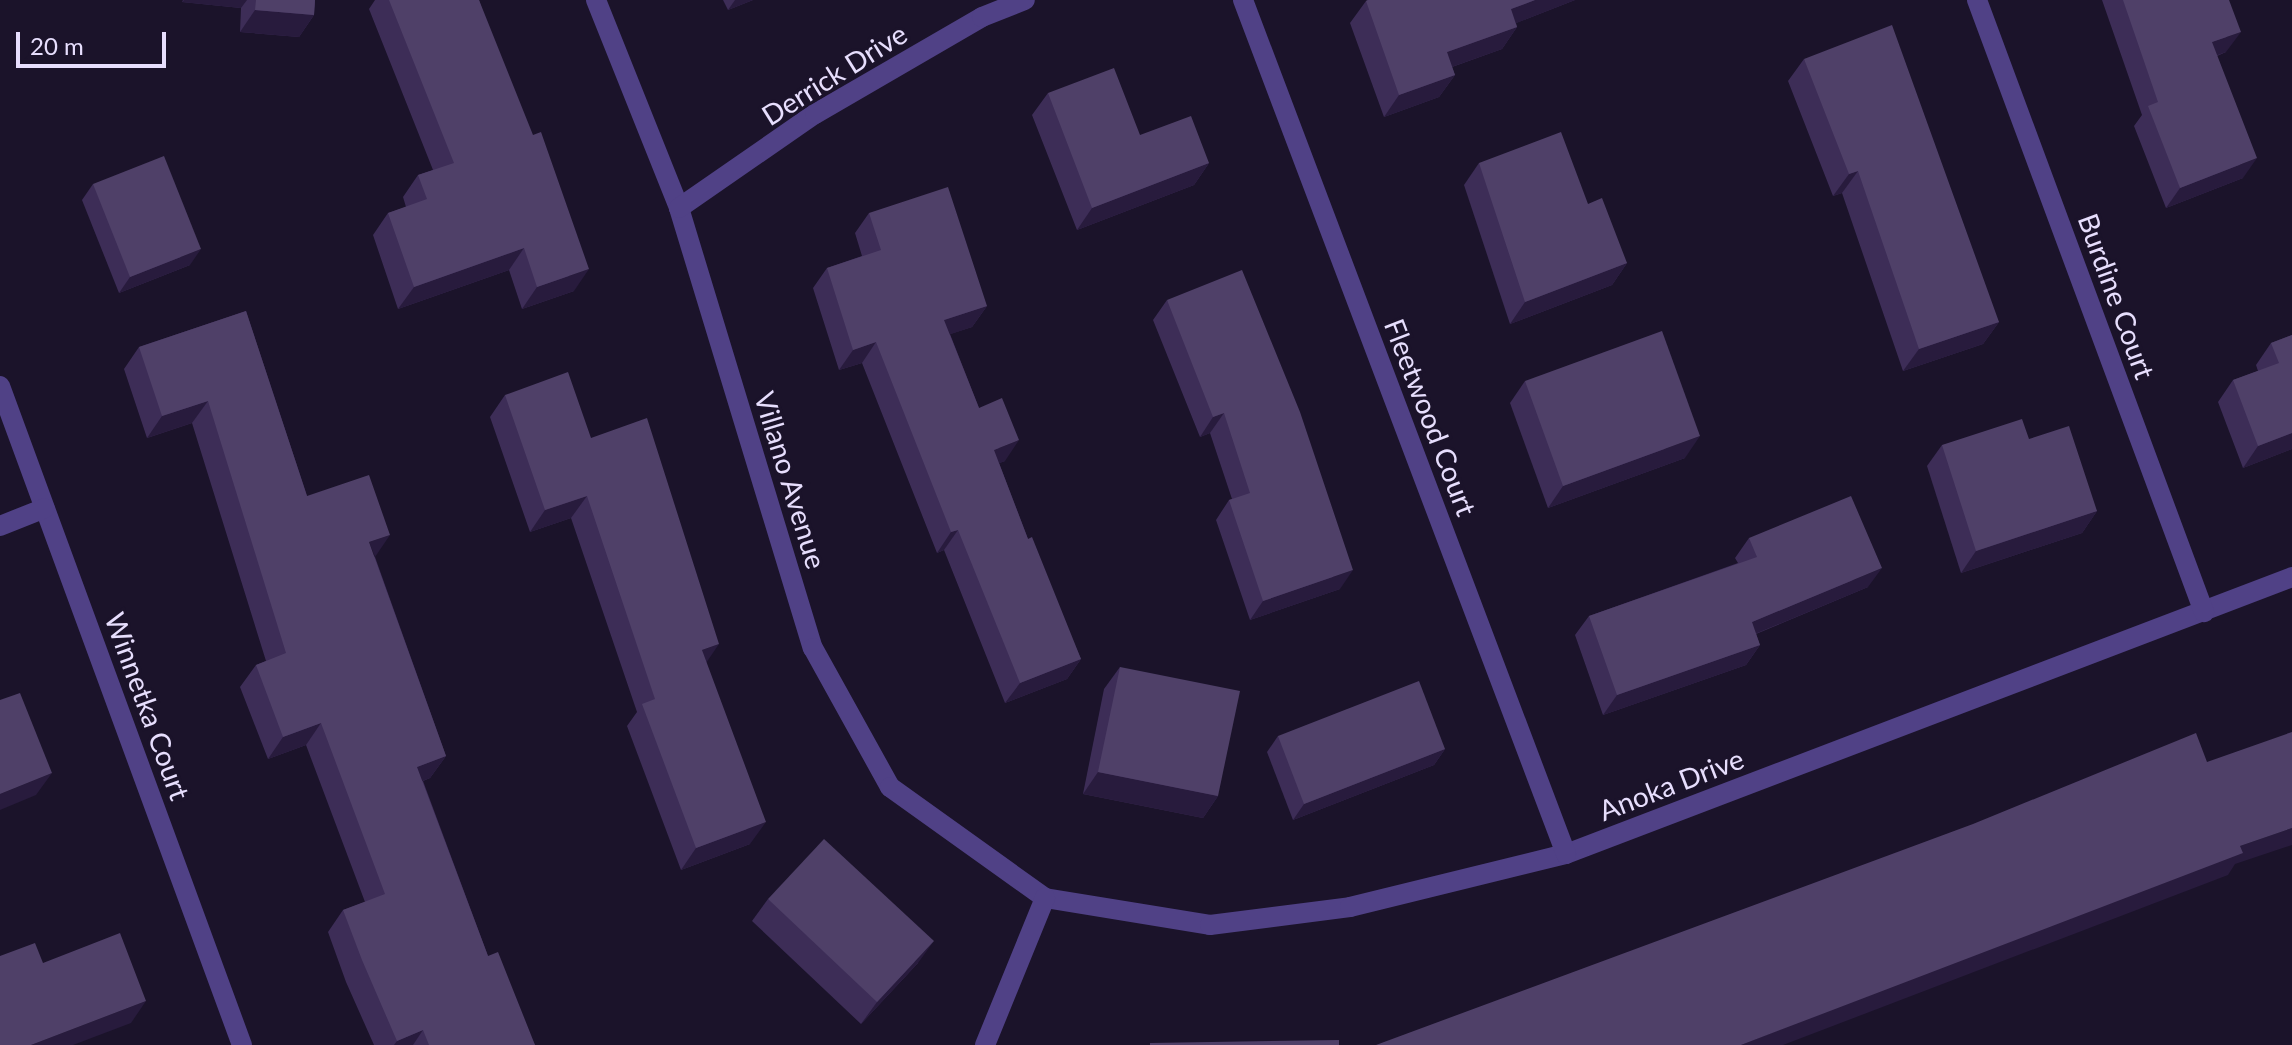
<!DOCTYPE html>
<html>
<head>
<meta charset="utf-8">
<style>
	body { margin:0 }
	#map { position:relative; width:2292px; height:1045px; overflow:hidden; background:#1b132a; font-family:Lato,sans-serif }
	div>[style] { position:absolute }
	.minor>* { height:20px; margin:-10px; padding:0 10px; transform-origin:10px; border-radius:10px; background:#504186 }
	.wall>* { inset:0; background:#3d2d57 }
	.shaded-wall>* { inset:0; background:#281b3d }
	.building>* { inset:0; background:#4f4068 }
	span { translate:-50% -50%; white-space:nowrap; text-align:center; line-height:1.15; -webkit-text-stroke:6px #1b132a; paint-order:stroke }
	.street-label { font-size:28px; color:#e7defd }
	.scale { position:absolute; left:16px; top:32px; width:150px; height:36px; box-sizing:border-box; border:4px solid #e7defd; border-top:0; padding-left:10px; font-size:24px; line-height:28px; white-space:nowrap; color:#e7defd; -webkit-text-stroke:6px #1b132a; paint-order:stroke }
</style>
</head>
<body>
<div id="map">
	<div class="minor">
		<div style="left:596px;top:0;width:224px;rotate:68.2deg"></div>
		<div style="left:679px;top:208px;width:460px;rotate:73.1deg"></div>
		<div style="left:813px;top:648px;width:159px;rotate:61deg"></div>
		<div style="left:890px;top:787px;width:191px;rotate:35.6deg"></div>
		<div style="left:1045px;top:898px;width:167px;rotate:9.3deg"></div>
		<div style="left:1210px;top:925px;width:141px;rotate:-7.3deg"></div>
		<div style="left:1350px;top:907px;width:222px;rotate:-13.8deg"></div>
		<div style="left:1566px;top:854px;width:777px;rotate:-20.88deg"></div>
		<div style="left:1243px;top:0;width:913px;rotate:69.28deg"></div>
		<div style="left:1977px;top:0;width:653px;rotate:69.65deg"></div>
		<div style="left:679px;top:208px;width:165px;rotate:-34.7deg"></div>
		<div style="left:815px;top:114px;width:193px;rotate:-30.1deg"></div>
		<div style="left:982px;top:17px;width:46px;rotate:-21.6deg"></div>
		<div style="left:0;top:386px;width:702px;rotate:69.84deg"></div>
		<div style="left:0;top:526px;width:48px;rotate:-21.8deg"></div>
		<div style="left:985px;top:1045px;width:159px;rotate:-67.8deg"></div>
	</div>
	<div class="wall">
		<div style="clip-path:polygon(183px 0,315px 0,314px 15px,299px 37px,240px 32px,241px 8px,182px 2px)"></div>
		<div style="clip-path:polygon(375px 0,479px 0,574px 291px,522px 309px,509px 270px,398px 309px,373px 235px,388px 213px,406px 207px,403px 197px,418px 175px,433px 170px,369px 9px)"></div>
		<div style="clip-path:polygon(723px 0,753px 0,728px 10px)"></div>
		<div style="clip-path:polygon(1368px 0,1575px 0,1516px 23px,1517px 27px,1502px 49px,1452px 67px,1455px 75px,1439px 97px,1384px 117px,1350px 23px,1366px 1px)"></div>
		<div style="clip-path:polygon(2102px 0,2229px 0,2226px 52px,2217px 56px,2243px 178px,2166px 208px,2134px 126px,2142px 115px)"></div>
		<div style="clip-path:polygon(1804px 59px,1999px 322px,1983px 344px,1903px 371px,1842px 193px,1833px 196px,1788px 81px)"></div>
		<div style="clip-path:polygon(1048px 93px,1140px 135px,1209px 163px,1194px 185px,1077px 230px,1032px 115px)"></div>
		<div style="clip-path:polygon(1479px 163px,1588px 204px,1627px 263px,1612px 285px,1510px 324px,1464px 185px)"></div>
		<div style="clip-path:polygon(93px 184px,190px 265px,119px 293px,82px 200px)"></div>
		<div style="clip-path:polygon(869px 213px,987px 306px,972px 327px,950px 334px,979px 408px,1005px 461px,999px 463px,1028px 539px,1081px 659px,1067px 679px,1005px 703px,944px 550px,937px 553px,862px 363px,839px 370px,813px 288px,827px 268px,862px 256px,855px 233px)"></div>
		<div style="clip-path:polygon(1167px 300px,1340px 589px,1250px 620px,1216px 520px,1229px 500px,1232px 499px,1210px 433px,1200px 437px,1153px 320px)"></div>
		<div style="clip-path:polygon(246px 311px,307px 496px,375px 557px,446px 756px,430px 778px,423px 781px,488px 956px,535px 1045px,374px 1045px,346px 982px,328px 932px,343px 910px,365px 902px,306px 745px,268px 759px,240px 687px,256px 665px,266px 661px,192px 423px,147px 438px,124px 369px,139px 347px)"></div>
		<div style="clip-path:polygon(2292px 335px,2292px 449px,2243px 468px,2218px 402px,2233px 380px,2258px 371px,2256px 365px,2271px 343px)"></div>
		<div style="clip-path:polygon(1525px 381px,1685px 458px,1548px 508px,1510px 403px)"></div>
		<div style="clip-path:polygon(505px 395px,591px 438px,706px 662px,750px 844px,681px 870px,627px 726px,637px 712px,571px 518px,530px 532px,490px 417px)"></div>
		<div style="clip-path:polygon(2029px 439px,2097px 511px,2082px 533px,1961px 573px,1927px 466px,1942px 445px)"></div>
		<div style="clip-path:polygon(1749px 538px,1868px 587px,1756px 634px,1760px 645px,1746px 665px,1603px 715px,1575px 635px,1589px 616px,1738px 563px,1735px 558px)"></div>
		<div style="clip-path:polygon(1120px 667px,1218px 796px,1203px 818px,1083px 794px,1104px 689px)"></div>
		<div style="clip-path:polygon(1278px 736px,1445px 749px,1434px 765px,1293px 820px,1267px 752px)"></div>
		<div style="clip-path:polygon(768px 899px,918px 963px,861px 1024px,752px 921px)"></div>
	</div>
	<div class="shaded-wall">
		<div style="clip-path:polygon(184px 0,247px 0,241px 8px,182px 2px)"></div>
		<div style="clip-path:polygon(735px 0,753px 0,728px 10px)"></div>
		<div style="clip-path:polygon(1535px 0,1575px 0,1496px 31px,1511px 9px)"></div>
		<div style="clip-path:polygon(255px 10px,314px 15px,299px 37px,240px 32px)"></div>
		<div style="clip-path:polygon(1517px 27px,1502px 49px,1432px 74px,1447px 52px)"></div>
		<div style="clip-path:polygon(2241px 32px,2226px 52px,2198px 62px,2212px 42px)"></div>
		<div style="clip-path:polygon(1455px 75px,1439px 97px,1384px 117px,1399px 95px)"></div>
		<div style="clip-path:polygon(2257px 158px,2243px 178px,2166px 208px,2180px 188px)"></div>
		<div style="clip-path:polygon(1209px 163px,1194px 185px,1077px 230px,1092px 208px)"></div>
		<div style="clip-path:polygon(1858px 171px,1842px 193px,1833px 196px,1849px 174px)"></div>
		<div style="clip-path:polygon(524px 248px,509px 270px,398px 309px,414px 287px)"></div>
		<div style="clip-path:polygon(201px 249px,190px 265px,119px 293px,130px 277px)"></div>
		<div style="clip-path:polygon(1627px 263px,1612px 285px,1510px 324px,1525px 302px)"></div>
		<div style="clip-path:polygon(589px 269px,574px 291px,522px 309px,537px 287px)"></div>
		<div style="clip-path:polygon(987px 306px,972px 327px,930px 341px,944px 320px)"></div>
		<div style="clip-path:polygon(1999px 322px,1983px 344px,1903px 371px,1919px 349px)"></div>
		<div style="clip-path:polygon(876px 342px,862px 363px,839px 370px,853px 350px)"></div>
		<div style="clip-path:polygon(208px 401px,192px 423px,147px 438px,162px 416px)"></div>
		<div style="clip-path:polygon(1224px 413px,1210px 433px,1200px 437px,1213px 417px)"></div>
		<div style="clip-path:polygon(2292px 433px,2292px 449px,2243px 468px,2258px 446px)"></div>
		<div style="clip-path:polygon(1700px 436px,1685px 458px,1548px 508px,1563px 486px)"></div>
		<div style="clip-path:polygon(1019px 440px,1005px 461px,979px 471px,994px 450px)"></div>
		<div style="clip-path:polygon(587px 496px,571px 518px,530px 532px,545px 510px)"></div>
		<div style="clip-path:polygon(2097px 511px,2082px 533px,1961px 573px,1976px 551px)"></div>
		<div style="clip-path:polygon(958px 530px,944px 550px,937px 553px,951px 532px)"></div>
		<div style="clip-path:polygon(390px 535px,375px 557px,369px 542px)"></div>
		<div style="clip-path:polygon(1882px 568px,1868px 587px,1738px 641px,1752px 622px)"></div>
		<div style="clip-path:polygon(1353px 570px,1340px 589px,1250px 620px,1263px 601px)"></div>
		<div style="clip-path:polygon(719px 644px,704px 666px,702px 650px)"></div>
		<div style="clip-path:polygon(1760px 645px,1746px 665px,1603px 715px,1617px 695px)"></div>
		<div style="clip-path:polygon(1081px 659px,1067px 679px,1005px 703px,1020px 683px)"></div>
		<div style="clip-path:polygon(321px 723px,306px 745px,268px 759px,283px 737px)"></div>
		<div style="clip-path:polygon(1445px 749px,1434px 765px,1293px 820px,1304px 804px)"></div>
		<div style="clip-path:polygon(446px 756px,430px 778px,402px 789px,417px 767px)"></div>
		<div style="clip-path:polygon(1098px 772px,1218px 796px,1203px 818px,1083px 794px)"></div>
		<div style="clip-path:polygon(52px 773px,36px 795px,0 810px,0 794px)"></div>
		<div style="clip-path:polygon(766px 822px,750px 844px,681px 870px,696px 848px)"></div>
		<div style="clip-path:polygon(2292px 828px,2292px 845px,2235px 864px,2228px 875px,1783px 1045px,1741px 1045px,2240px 846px)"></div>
		<div style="clip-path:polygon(934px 941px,918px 963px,861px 1024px,877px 1002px)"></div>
		<div style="clip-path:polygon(146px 1001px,131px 1023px,73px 1045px,31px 1045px)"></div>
		<div style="clip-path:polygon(423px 1030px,413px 1045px,394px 1045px,397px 1041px)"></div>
	</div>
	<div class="building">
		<div style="clip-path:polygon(256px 0,315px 0,314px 15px,255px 10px)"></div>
		<div style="clip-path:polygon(389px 0,479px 0,533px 135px,541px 132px,589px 269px,537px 287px,524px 248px,414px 287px,388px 213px,427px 199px,418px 175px,454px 163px)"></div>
		<div style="clip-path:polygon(1368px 0,1535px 0,1511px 9px,1517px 27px,1447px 52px,1455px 75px,1399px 95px,1366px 1px)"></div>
		<div style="clip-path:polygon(2123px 0,2229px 0,2241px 32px,2212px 42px,2257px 158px,2180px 188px,2148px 106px,2158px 102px)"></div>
		<div style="clip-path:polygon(1892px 25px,1999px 322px,1919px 349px,1858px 171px,1849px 174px,1804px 59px)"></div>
		<div style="clip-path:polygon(1114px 68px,1140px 135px,1191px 116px,1209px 163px,1092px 208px,1048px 93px)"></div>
		<div style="clip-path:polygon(1561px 132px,1588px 204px,1602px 198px,1627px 263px,1525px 302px,1479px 163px)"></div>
		<div style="clip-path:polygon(164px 156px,201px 249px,130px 277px,93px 184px)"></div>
		<div style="clip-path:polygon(948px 187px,987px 306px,944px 320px,979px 408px,1002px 398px,1019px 440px,994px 450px,1028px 539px,1032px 537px,1081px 659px,1020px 683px,958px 530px,951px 532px,876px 342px,853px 350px,827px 268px,881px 250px,869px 213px)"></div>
		<div style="clip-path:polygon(1242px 270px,1300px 412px,1353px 570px,1263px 601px,1229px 500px,1250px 493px,1224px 413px,1213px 417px,1167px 300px)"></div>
		<div style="clip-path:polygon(246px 311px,307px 496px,369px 475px,390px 535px,369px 542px,446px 756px,417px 767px,488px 956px,498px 952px,535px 1045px,429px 1045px,423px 1030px,397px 1041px,362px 960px,343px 910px,385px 894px,321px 723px,283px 737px,256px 665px,286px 653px,208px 401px,162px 416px,139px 347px)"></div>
		<div style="clip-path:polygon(1662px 331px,1700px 436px,1563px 486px,1525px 381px)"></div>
		<div style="clip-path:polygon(2292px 335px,2292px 433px,2258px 446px,2233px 380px,2279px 363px,2271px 343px)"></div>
		<div style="clip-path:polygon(568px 372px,591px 438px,647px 418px,719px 644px,702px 650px,766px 822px,696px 848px,642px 704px,655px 699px,587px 496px,545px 510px,505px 395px)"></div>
		<div style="clip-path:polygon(2022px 419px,2029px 439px,2069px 426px,2097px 511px,1976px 551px,1942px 445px)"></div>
		<div style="clip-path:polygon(1851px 496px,1882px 568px,1752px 622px,1760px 645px,1617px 695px,1589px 616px,1757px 557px,1749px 538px)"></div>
		<div style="clip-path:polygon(1120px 667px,1240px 691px,1218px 796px,1098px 772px)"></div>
		<div style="clip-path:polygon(1419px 681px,1445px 749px,1304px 804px,1278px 736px)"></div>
		<div style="clip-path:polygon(20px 693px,52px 773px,0 794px,0 700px)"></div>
		<div style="clip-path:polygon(2292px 732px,2292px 828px,2240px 846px,2243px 853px,1741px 1045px,1376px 1045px,1973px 824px,2196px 733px,2207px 762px)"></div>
		<div style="clip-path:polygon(824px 839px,934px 941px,877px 1002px,768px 899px)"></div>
		<div style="clip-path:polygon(120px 933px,146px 1001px,31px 1045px,0 1045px,0 956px,35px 943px,43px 963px)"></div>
		<div style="clip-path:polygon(1339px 1040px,1339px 1045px,1150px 1045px,1150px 1043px)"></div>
	</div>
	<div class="street-label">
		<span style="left:834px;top:74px;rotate:-32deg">Derrick Drive</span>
		<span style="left:2117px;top:296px;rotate:70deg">Burdine Court</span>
		<span style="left:1431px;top:417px;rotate:69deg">Fleetwood Court</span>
		<span style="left:791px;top:480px;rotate:73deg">Villano Avenue</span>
		<span style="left:148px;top:706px;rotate:70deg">Winnetka Court</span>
		<span style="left:1671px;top:784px;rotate:-21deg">Anoka Drive</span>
	</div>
	<div class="scale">20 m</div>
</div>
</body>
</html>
